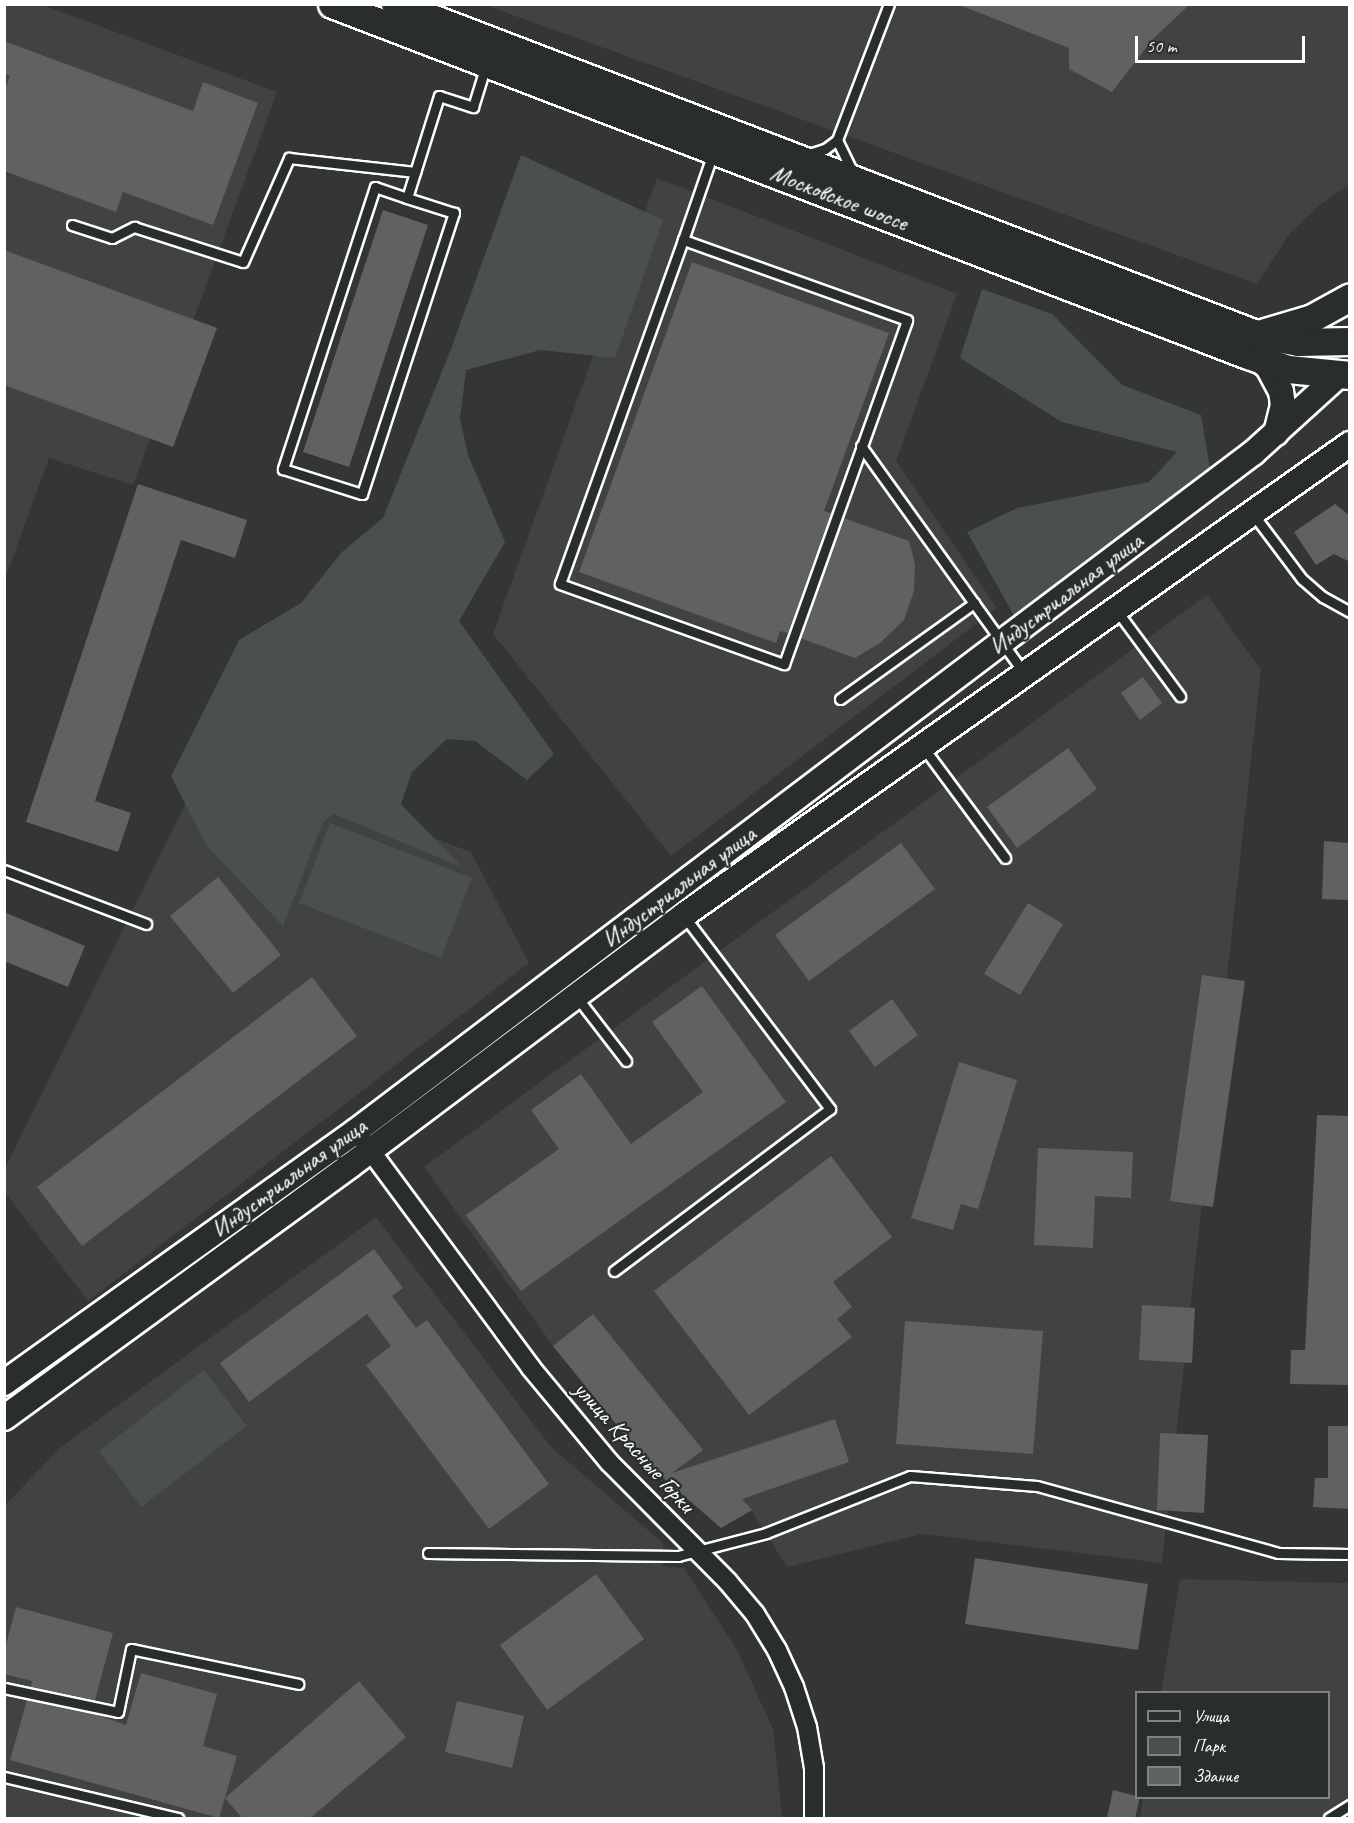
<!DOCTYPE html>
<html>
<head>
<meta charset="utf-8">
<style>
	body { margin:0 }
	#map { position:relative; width:1354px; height:1823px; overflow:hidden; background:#333536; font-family:Caveat,sans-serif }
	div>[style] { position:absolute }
	.built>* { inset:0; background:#404243 }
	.green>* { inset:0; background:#4c4f50 }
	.building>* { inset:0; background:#5f6162 }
	.roads { filter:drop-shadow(2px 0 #fff) drop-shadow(-2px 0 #fff) drop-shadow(0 2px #fff) drop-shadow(0 -2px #fff) }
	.lane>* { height:9px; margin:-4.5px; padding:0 4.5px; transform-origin:4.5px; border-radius:4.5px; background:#2a2d2e }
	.street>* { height:18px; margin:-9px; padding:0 9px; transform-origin:9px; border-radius:9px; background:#2a2d2e }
	.secondary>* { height:24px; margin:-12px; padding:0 12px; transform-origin:12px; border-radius:12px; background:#2a2d2e }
	.primary>* { height:27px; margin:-13.5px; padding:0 13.5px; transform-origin:13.5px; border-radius:13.5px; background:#2a2d2e }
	span { translate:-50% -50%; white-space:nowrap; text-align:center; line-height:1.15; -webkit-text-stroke:4.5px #2a2d2e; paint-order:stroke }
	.street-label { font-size:24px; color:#fff }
	.frame { position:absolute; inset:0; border:6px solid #fff; pointer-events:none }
	.legend { position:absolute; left:1135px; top:1691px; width:195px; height:108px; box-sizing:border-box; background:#2a2d2e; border:2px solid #7f8182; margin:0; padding:8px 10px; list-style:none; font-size:18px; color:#fff }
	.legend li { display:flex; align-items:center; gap:12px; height:30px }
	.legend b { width:30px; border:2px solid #7f8182 }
	.scale { position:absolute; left:1135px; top:36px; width:170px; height:27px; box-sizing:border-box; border:3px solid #fff; border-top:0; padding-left:8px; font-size:18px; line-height:21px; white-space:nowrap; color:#fff; -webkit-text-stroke:4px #2a2d2e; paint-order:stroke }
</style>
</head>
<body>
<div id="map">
	<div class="built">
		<div style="clip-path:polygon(5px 5px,43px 5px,277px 92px,133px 485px,49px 458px,5px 579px)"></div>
		<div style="clip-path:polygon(485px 5px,1349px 5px,1349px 185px,1321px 204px,1290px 233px,1257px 284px)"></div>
		<div style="clip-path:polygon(657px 178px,957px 294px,896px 461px,997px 608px,671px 856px,493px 634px)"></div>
		<div style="clip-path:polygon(1207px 595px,1261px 670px,1162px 1563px,922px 1534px,787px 1567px,752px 1511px,721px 1528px,651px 1467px,553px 1346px,424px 1167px)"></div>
		<div style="clip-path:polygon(210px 754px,471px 852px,529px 963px,88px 1301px,5px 1192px,4px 1170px)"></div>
		<div style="clip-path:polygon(376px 1217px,551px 1447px,663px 1543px,663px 1566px,684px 1568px,737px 1650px,773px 1729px,782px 1818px,5px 1818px,5px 1505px,61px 1447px)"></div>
		<div style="clip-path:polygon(1180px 1579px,1349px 1583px,1349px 1818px,1140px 1818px,1143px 1798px,1328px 1798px,1328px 1692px,1161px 1692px)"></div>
	</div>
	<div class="green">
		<div style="clip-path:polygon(521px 155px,663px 220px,615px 358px,540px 350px,466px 370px,460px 418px,468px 455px,505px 542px,459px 621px,554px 754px,527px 780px,475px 741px,447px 739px,412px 772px,401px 804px,462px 867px,334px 814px,323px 822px,283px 926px,206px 845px,171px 776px,239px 640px,301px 603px,342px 552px,383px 518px,451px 349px)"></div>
		<div style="clip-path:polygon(982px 289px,1052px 314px,1122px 385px,1201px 415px,1214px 492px,1021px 628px,967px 532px,1017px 508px,1149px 482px,1177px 452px,1062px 422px,960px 358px)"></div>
		<div style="clip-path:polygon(330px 823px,472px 878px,441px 958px,299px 903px)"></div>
		<div style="clip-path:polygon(204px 1370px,247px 1426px,141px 1507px,99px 1451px)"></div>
	</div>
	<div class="building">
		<div style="clip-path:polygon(957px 4px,1190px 4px,1152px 40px,1112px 92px,1069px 69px,1069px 48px)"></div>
		<div style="clip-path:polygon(4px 41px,193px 111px,203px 82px,258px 103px,213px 225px,123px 192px,116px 212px,4px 171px,4px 92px,10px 76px,4px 73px)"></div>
		<div style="clip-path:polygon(383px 210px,428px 225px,349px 467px,303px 452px)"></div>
		<div style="clip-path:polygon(4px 250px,217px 328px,173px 447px,4px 385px)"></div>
		<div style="clip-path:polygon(692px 262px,889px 333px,824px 511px,831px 513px,788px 633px,780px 631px,776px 643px,579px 572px)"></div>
		<div style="clip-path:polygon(138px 484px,247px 520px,235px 558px,181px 540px,95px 801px,131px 813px,118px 852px,26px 822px)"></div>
		<div style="clip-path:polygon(1335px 504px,1350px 516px,1350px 562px,1334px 554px,1316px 565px,1294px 532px)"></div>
		<div style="clip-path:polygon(843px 518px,909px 541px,915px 564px,914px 591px,904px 620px,880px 643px,855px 658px,800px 638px)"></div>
		<div style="clip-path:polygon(1143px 677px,1162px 703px,1140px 720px,1121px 693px)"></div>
		<div style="clip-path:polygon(1068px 748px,1097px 789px,1017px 848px,987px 807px)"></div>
		<div style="clip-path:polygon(1324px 841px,1350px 843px,1350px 900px,1322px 899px)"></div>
		<div style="clip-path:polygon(901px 843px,935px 889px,809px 981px,775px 935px)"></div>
		<div style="clip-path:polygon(218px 877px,281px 955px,233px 993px,170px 916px)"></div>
		<div style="clip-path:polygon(1028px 903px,1063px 924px,1020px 995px,984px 974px)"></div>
		<div style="clip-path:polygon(4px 912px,85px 946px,68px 987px,4px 961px)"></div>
		<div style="clip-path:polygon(1202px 975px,1245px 981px,1213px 1207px,1170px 1201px)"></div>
		<div style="clip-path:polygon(312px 977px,357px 1036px,82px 1246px,37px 1187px)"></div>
		<div style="clip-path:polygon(702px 986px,786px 1102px,521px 1291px,466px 1215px,559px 1149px,531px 1110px,581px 1074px,631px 1144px,703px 1092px,652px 1022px)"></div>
		<div style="clip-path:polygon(892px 999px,918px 1035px,875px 1067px,849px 1031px)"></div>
		<div style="clip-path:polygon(959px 1062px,1017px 1080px,978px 1209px,961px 1204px,953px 1230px,911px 1218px)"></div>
		<div style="clip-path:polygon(1317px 1115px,1350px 1116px,1350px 1385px,1290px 1384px,1291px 1350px,1305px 1350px)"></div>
		<div style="clip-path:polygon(1038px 1148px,1133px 1152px,1131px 1198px,1095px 1196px,1093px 1248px,1034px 1245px)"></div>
		<div style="clip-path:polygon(831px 1156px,892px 1237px,833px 1282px,852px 1307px,837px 1319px,852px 1337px,749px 1415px,654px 1291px)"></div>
		<div style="clip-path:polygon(374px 1249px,403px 1288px,392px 1296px,416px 1328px,427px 1320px,549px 1484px,489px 1529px,366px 1365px,391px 1346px,367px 1314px,249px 1402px,220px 1363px)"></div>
		<div style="clip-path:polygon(1142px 1305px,1195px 1308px,1192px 1363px,1139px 1360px)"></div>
		<div style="clip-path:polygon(593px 1314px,703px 1450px,672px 1473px,835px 1419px,849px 1462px,742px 1499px,752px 1510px,721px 1528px,651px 1467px,553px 1346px)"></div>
		<div style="clip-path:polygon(905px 1321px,1043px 1331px,1033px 1454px,896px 1444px)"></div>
		<div style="clip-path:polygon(1328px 1426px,1350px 1426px,1350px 1509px,1313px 1507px,1315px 1478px,1328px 1478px)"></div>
		<div style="clip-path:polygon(1160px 1433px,1208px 1435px,1204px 1513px,1157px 1510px)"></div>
		<div style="clip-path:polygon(975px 1558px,1148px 1584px,1138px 1650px,965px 1624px)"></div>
		<div style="clip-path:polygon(596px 1574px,644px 1639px,547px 1710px,500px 1645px)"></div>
		<div style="clip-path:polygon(16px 1607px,113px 1633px,95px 1700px,31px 1687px,32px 1681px,4px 1674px,4px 1652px)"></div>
		<div style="clip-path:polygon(141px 1673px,217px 1694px,203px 1746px,237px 1756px,219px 1818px,10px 1760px,27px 1700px,92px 1713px,126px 1725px)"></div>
		<div style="clip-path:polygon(359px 1681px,406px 1737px,310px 1818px,242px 1818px,225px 1798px)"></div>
		<div style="clip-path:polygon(457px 1701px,524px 1716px,512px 1768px,445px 1752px)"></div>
		<div style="clip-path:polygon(1113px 1790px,1140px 1797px,1135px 1818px,1107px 1818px)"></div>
	</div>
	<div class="roads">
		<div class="lane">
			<div style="left:837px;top:140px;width:37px;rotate:64deg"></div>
			<div style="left:806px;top:155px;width:20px;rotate:-18deg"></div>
			<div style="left:825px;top:149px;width:15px;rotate:-37deg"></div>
			<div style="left:837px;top:140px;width:146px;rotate:-69.1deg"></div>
			<div style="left:407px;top:198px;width:34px;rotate:-161deg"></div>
			<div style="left:375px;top:187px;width:297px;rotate:108.1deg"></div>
			<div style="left:283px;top:469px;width:83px;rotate:17.6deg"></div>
			<div style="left:362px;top:494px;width:296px;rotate:-71.9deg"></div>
			<div style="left:454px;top:213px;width:49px;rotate:-162.3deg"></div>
			<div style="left:407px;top:198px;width:107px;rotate:-72.6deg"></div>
			<div style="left:439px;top:96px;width:36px;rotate:18deg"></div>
			<div style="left:473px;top:107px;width:44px;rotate:-72.8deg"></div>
			<div style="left:72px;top:225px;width:42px;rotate:18deg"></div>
			<div style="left:112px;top:238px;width:25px;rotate:-27deg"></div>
			<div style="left:134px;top:227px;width:114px;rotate:17.8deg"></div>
			<div style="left:243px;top:262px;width:114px;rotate:-66.1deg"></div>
			<div style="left:289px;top:158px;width:127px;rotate:6.3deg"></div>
			<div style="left:683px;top:240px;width:365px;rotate:109.7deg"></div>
			<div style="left:560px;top:584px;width:238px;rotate:19.7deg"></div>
			<div style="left:784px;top:664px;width:365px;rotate:-70.3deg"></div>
			<div style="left:907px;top:320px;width:238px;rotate:-160.3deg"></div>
			<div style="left:683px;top:240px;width:92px;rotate:-71deg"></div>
			<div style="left:861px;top:446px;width:279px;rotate:54.3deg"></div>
			<div style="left:1253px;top:514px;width:81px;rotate:53deg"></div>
			<div style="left:1302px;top:579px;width:28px;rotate:41deg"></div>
			<div style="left:1323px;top:597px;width:31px;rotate:29deg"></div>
			<div style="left:1117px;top:611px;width:106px;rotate:53.5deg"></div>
			<div style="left:840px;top:699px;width:165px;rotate:-35.6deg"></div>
			<div style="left:923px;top:747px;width:138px;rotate:53.5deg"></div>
			<div style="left:4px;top:870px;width:152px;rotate:20.8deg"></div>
			<div style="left:576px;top:996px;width:82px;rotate:52.4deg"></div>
			<div style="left:614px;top:1271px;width:270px;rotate:-36.9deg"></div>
			<div style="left:830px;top:1109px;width:241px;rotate:-127.1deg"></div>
			<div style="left:428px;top:1553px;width:250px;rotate:0.7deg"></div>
			<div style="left:678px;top:1556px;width:91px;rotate:-14.6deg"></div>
			<div style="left:766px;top:1533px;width:155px;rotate:-21.6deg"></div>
			<div style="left:910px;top:1476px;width:127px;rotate:4.5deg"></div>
			<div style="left:1037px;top:1486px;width:250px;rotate:15.5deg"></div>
			<div style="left:1278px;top:1553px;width:72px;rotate:0.8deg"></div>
			<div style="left:4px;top:1688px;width:116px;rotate:11.9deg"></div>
			<div style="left:118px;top:1712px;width:64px;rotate:-78.3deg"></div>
			<div style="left:131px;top:1649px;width:171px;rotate:11.8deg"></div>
			<div style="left:4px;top:1777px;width:179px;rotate:13.3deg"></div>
			<div style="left:1329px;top:1818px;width:25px;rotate:-32deg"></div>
		</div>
		<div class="street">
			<div style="left:364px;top:1142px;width:281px;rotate:53.5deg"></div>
			<div style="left:531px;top:1368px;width:122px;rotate:50.3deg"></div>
			<div style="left:609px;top:1462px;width:169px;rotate:45.2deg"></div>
			<div style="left:728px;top:1582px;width:42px;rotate:49.8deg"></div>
			<div style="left:755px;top:1614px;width:42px;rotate:58.6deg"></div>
			<div style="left:777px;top:1650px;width:41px;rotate:65.3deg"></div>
			<div style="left:794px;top:1687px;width:42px;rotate:72deg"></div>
			<div style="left:807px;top:1727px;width:42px;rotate:80.3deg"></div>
			<div style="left:814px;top:1768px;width:50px;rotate:90deg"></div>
		</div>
		<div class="secondary">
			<div style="left:1257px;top:358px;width:14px;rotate:39deg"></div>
			<div style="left:1268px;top:367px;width:27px;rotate:62deg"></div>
			<div style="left:1281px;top:391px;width:14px;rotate:82deg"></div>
			<div style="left:1283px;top:405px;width:29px;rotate:104deg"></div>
			<div style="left:4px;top:1383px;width:433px;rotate:-35.6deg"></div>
			<div style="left:356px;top:1131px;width:810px;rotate:-37.12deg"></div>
			<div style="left:1002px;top:642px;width:314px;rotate:-37deg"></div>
			<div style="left:1253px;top:453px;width:118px;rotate:-42.2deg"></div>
			<div style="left:4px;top:1418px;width:429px;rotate:-36.1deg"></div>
			<div style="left:351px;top:1165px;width:416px;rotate:-36.9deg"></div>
			<div style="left:684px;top:915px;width:816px;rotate:-35.27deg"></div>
		</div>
		<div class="primary">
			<div style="left:332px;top:4px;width:981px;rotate:20.97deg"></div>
			<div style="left:1248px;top:355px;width:42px;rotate:19.3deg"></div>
			<div style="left:1288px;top:369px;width:62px;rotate:5.5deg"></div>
			<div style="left:395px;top:4px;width:922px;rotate:20.97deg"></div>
			<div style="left:1256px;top:334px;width:43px;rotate:10.8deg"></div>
			<div style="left:1298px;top:342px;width:52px;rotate:-1.1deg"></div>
			<div style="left:1262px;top:333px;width:52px;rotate:-16.7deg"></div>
			<div style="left:1312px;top:318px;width:43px;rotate:-28.9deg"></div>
		</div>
	</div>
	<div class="street-label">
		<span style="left:839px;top:198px;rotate:21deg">Московское шоссе</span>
		<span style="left:1066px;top:594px;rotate:-37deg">Индустриальная улица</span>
		<span style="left:679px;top:887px;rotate:-37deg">Индустриальная улица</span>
		<span style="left:289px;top:1178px;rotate:-36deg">Индустриальная улица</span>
		<span style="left:634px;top:1447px;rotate:48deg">улица Красные Горки</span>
	</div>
	<div class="frame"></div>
	<ul class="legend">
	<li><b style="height:8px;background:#2a2d2e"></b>Улица</li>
	<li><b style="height:16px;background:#4c4f50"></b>Парк</li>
	<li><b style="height:16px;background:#5f6162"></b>Здание</li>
	</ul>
	<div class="scale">50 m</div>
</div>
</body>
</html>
